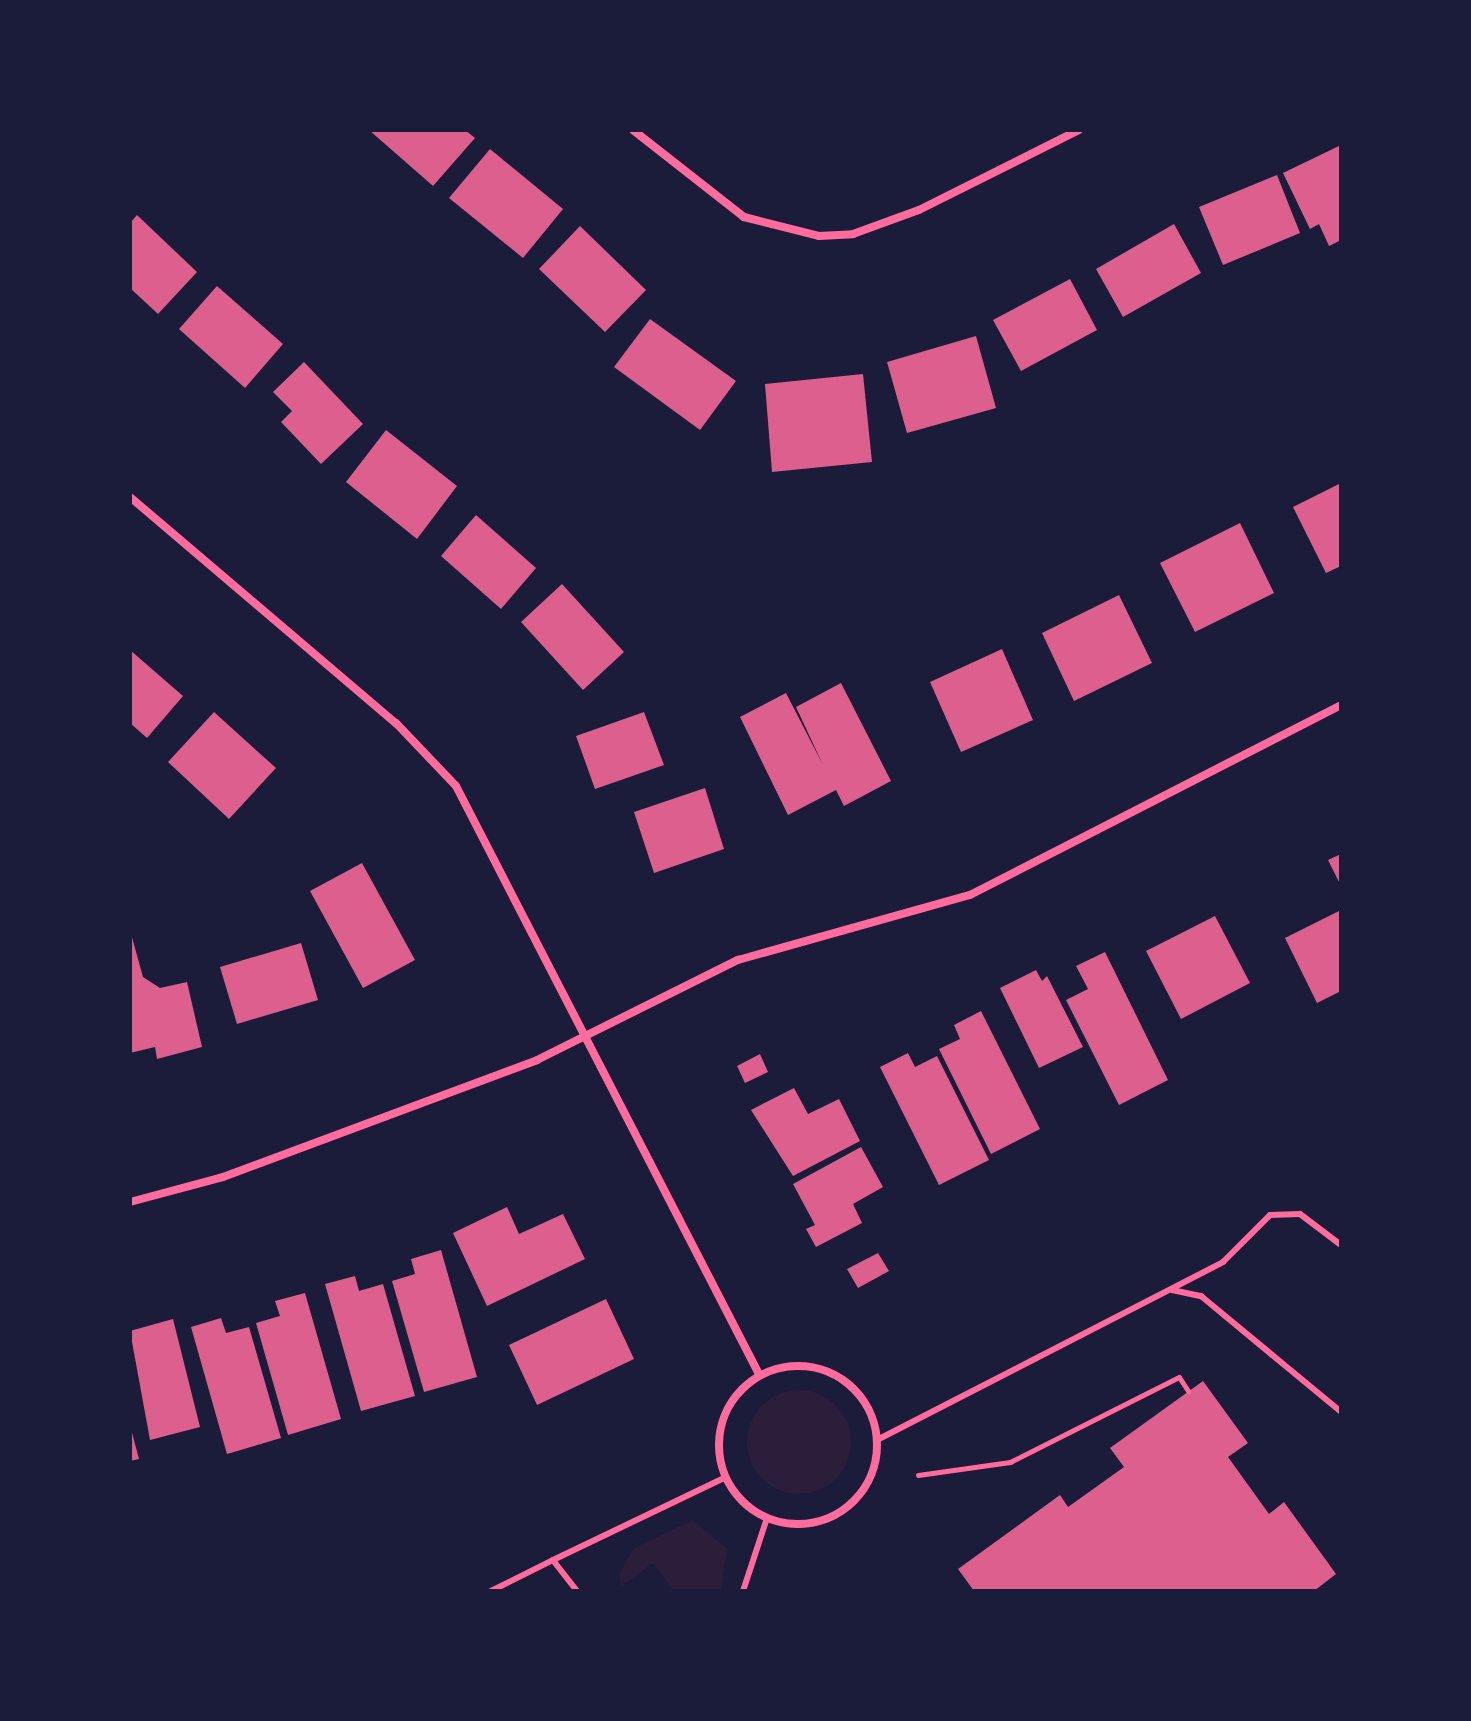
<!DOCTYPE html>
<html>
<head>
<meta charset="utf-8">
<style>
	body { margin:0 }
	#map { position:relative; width:1471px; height:1721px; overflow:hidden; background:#1b1b3a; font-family:Barlow,sans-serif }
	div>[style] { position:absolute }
	.green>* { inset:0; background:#2a1e3b }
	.round { border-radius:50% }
	.building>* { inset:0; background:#dd5f8e }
	.path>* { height:5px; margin:-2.5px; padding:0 2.5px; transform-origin:2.5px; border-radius:2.5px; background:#ff6b9d }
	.service>* { height:6px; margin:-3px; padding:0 3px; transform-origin:3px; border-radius:3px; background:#ff6b9d }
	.minor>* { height:8px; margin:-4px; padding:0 4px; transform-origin:4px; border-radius:4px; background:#ff6b9d }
	.minor>.ring { margin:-4px; padding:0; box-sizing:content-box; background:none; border:8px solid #ff6b9d; border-radius:50% }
	span { translate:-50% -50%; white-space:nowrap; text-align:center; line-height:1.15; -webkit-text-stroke:8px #1b1b3a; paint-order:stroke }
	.frame { position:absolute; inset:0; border:132px solid #1b1b3a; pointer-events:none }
</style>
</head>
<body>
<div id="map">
	<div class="green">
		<div class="round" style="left:747px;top:1390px;width:104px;height:104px"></div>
		<div style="clip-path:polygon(693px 1520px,727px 1549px,721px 1591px,674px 1591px,653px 1563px,621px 1587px,619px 1574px,634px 1548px)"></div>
	</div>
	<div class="building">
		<div style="clip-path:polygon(369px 130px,465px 130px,475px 138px,433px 186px)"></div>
		<div style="clip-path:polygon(1341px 145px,1341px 240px,1329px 246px,1319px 224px,1310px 229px,1283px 173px)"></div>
		<div style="clip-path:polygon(490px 149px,563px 209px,523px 258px,449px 198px)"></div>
		<div style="clip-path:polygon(1277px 175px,1300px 233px,1223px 265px,1199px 207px)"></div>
		<div style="clip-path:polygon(137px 215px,197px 272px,158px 314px,130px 288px,130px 223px)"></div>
		<div style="clip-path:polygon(1174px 224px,1201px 273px,1123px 317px,1096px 269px)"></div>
		<div style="clip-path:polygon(580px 226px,646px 290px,605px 332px,539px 269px)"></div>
		<div style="clip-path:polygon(1070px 279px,1097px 330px,1021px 371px,993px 320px)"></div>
		<div style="clip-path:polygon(217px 286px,283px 344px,245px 388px,179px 329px)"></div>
		<div style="clip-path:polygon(650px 319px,736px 381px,700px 430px,614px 367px)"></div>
		<div style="clip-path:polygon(976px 336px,996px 408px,907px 433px,887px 362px)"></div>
		<div style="clip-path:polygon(304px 362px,363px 424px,321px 464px,281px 422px,292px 411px,273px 392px)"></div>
		<div style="clip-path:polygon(863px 374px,872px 462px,772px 472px,765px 384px)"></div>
		<div style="clip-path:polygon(386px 430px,457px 486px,417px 539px,346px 482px)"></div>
		<div style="clip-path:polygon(1341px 483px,1341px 566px,1326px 573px,1293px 507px)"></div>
		<div style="clip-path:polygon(476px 515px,536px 568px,501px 609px,441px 556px)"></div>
		<div style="clip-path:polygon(1240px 523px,1274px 593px,1195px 632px,1160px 563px)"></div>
		<div style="clip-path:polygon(562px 584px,624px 652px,583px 690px,521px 622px)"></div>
		<div style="clip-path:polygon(1119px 595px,1152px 663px,1074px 701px,1042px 633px)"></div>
		<div style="clip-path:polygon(1002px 649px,1033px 720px,961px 752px,930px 682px)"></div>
		<div style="clip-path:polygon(130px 650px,183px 696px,147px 738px,130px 723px)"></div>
		<div style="clip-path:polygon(841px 683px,891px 781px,844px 806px,836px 790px,788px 815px,740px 717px,786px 693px,823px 765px,796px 707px)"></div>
		<div style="clip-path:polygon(214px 712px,276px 768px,229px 819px,168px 762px)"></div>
		<div style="clip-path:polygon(644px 712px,664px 765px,595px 789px,576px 736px)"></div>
		<div style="clip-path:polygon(705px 788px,724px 849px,654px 873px,634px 812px)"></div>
		<div style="clip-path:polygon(1341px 854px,1341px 886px,1328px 860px)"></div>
		<div style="clip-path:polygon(362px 863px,415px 960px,363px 988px,310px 891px)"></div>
		<div style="clip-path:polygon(1341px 910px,1341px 991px,1317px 1003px,1285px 938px)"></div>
		<div style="clip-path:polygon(1215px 916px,1250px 983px,1181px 1019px,1146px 951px)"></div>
		<div style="clip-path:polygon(130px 930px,143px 977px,160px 988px,187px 982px,202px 1047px,157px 1059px,155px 1047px,130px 1053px)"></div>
		<div style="clip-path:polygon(301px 943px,318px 1000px,237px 1024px,220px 967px)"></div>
		<div style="clip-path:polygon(1105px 952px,1168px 1080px,1119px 1105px,1066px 1000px,1088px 989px,1076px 966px)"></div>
		<div style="clip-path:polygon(1036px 970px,1042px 981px,1047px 976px,1083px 1047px,1039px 1068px,1000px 988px)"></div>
		<div style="clip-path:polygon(981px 1011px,1040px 1129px,991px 1154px,939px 1049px,960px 1039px,954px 1025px)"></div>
		<div style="clip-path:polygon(908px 1053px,915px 1067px,937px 1056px,989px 1160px,939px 1185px,880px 1067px)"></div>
		<div style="clip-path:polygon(760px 1054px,768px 1072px,745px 1083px,737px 1066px)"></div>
		<div style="clip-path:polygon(794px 1088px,808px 1114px,839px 1099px,860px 1141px,793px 1176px,751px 1110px)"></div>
		<div style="clip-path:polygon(861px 1147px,883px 1187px,853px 1204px,862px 1223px,816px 1247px,806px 1229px,815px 1225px,793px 1184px)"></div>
		<div style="clip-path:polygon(507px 1207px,519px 1234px,563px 1214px,585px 1259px,487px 1306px,453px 1233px)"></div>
		<div style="clip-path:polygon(441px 1250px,477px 1377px,424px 1392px,392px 1281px,415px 1274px,411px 1259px)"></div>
		<div style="clip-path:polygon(878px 1253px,889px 1271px,858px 1288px,847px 1269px)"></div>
		<div style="clip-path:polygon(355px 1276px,359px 1291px,383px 1284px,415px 1396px,361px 1411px,325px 1284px)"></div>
		<div style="clip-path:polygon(305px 1293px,341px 1419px,288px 1435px,256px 1323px,280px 1316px,275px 1301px)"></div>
		<div style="clip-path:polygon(606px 1299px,634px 1359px,537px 1405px,509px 1345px)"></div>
		<div style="clip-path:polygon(221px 1318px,226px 1333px,249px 1327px,281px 1438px,227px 1454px,191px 1327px)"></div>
		<div style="clip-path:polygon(173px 1319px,200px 1427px,150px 1440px,130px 1331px)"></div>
		<div style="clip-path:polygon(1203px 1381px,1248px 1443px,1228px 1457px,1269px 1514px,1284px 1502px,1336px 1574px,1314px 1591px,974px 1591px,958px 1569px,1060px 1495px,1068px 1507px,1124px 1467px,1110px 1448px)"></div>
		<div style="clip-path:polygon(130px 1425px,139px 1459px,130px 1461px)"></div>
	</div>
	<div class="path">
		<div style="left:918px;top:1475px;width:93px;rotate:-8deg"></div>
		<div style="left:1010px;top:1462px;width:189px;rotate:-26.7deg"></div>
		<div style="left:1179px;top:1377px;width:17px;rotate:57deg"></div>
	</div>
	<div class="service">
		<div style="left:1172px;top:1290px;width:30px;rotate:12deg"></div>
		<div style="left:1201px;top:1296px;width:182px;rotate:39.6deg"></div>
		<div style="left:877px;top:1440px;width:389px;rotate:-27.2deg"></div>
		<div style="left:1223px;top:1262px;width:66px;rotate:-45deg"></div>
		<div style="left:1270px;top:1215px;width:30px;rotate:-2deg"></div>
		<div style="left:1300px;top:1214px;width:51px;rotate:37.1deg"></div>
		<div style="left:491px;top:1591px;width:69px;rotate:-26.6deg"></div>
		<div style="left:577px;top:1591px;width:39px;rotate:-128deg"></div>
		<div style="left:553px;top:1560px;width:192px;rotate:-25.6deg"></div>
		<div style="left:743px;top:1591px;width:77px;rotate:-71.8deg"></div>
	</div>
	<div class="minor">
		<div style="left:633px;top:130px;width:141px;rotate:38.1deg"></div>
		<div style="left:744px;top:217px;width:77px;rotate:14.2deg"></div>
		<div style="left:819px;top:236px;width:34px;rotate:-3deg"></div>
		<div style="left:853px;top:234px;width:70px;rotate:-20deg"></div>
		<div style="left:919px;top:210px;width:179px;rotate:-26.6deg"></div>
		<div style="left:130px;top:497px;width:349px;rotate:40.4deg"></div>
		<div style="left:396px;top:723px;width:87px;rotate:46.4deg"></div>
		<div style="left:456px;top:786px;width:661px;rotate:62.74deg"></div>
		<div style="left:130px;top:1202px;width:96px;rotate:-15deg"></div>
		<div style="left:223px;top:1177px;width:335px;rotate:-20.4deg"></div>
		<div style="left:537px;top:1060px;width:225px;rotate:-26.5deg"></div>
		<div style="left:738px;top:960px;width:241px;rotate:-15.7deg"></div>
		<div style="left:970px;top:895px;width:417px;rotate:-27.1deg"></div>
		<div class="ring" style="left:719px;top:1366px;width:150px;height:150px"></div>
	</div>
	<div class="frame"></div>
</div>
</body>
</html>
